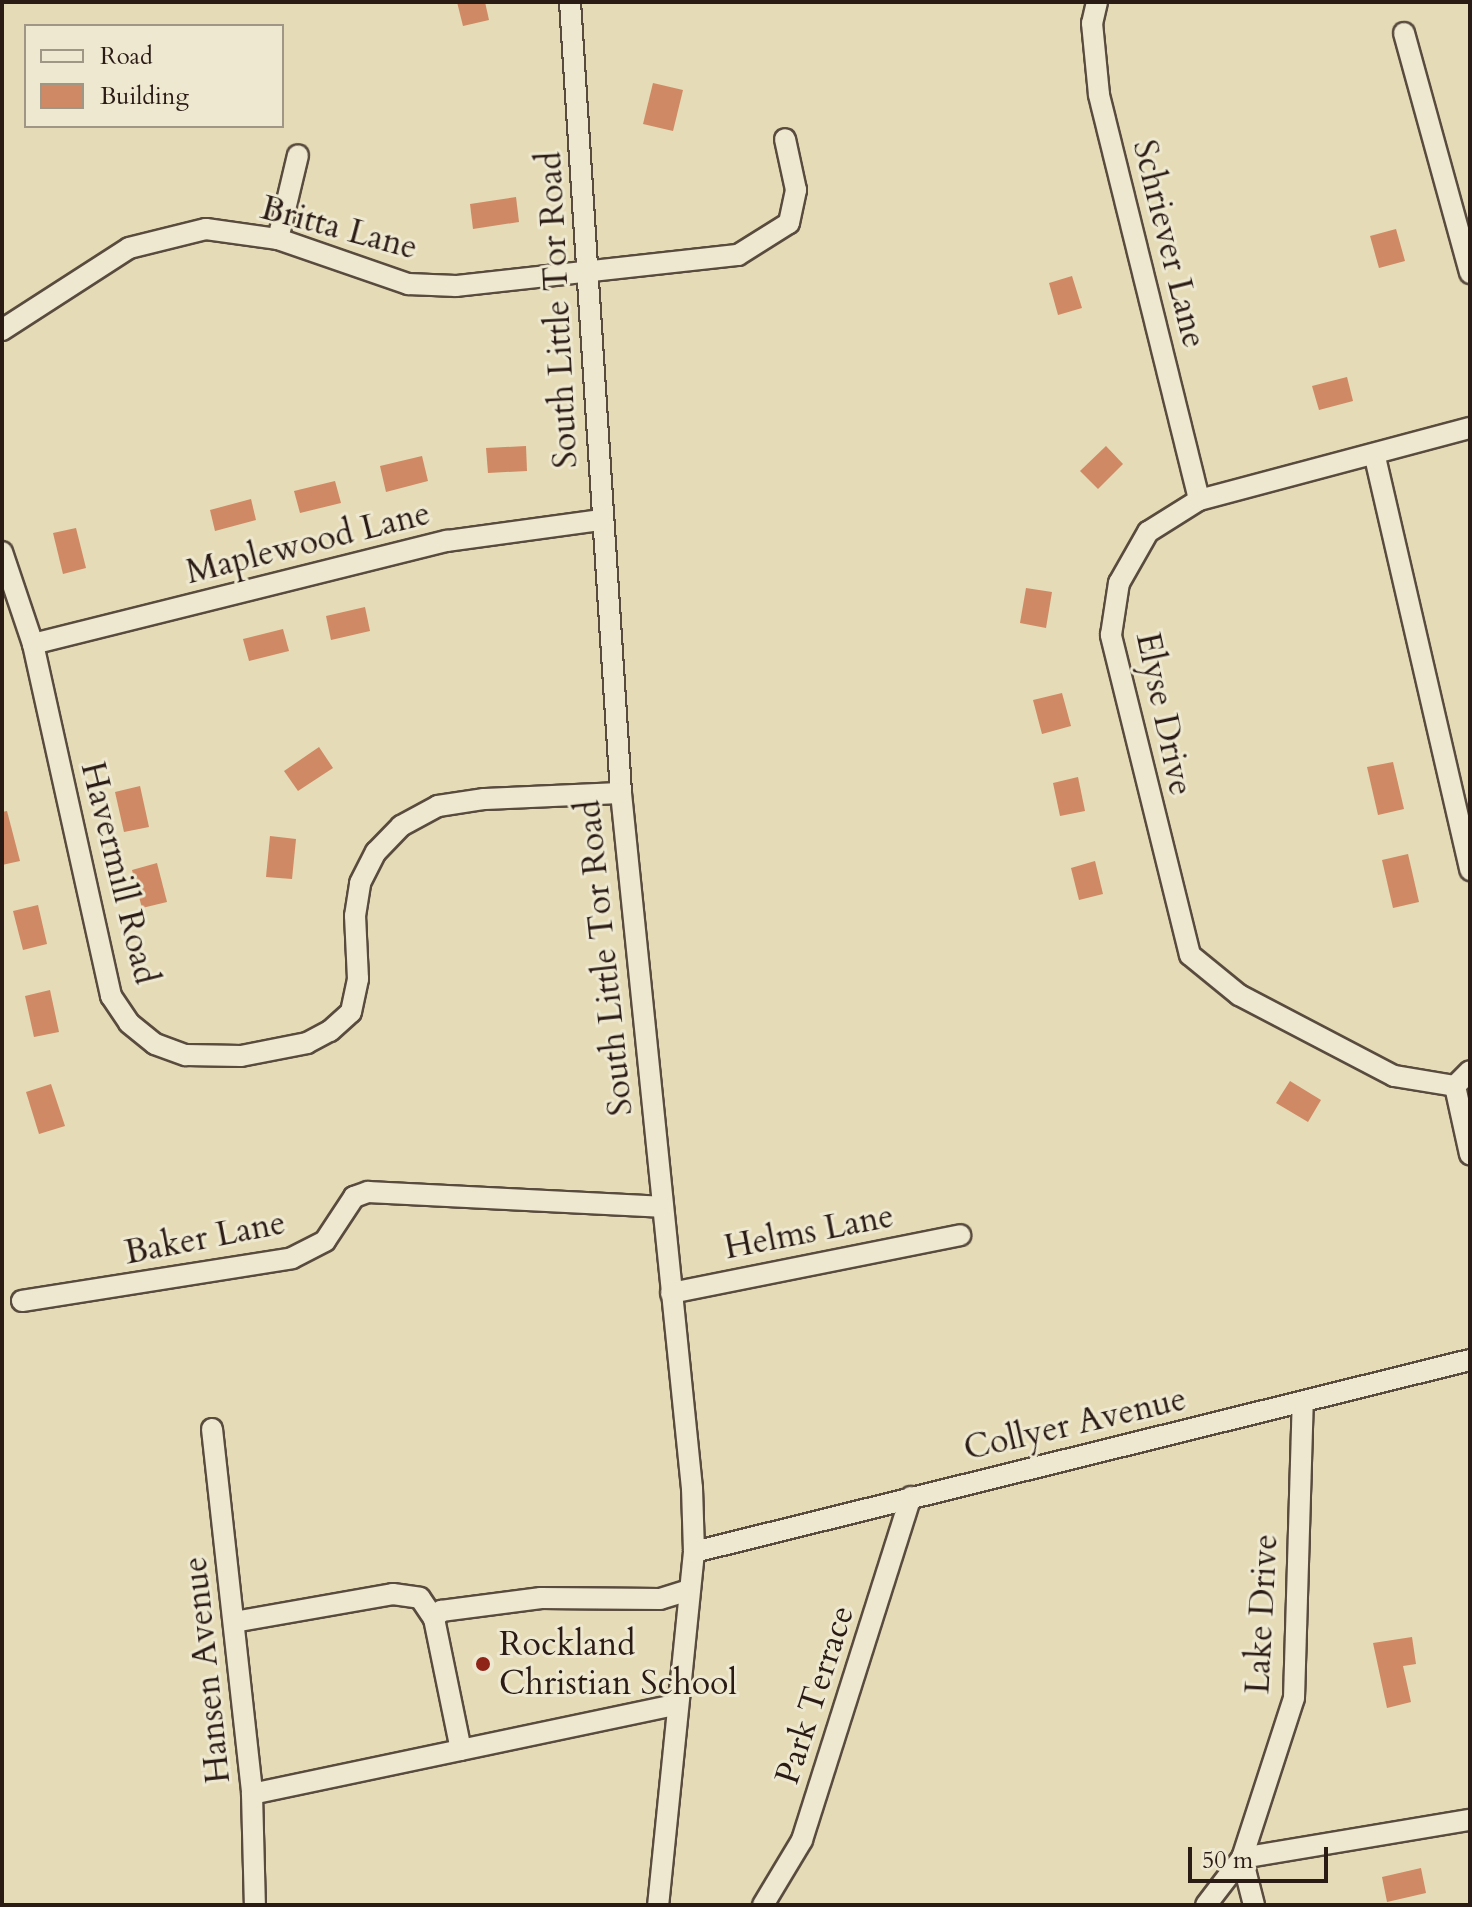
<!DOCTYPE html>
<html>
<head>
<meta charset="utf-8">
<style>
	body { margin:0 }
	#map { position:relative; width:1472px; height:1907px; overflow:hidden; background:#e5dbb7; font-family:Cardo,serif }
	div>[style] { position:absolute }
	.building>* { inset:0; background:#cf8964 }
	.roads { filter:drop-shadow(2px 0 #594b3e) drop-shadow(-2px 0 #594b3e) drop-shadow(0 2px #594b3e) drop-shadow(0 -2px #594b3e) }
	.minor>* { height:20px; margin:-10px; padding:0 10px; transform-origin:10px; border-radius:10px; background:#eee8d0 }
	.dots>* { width:22px; height:22px; translate:-50% -50%; box-sizing:border-box; border:4px solid #eee8d0; border-radius:50% }
	span { translate:-50% -50%; white-space:nowrap; text-align:center; line-height:1.15; -webkit-text-stroke:6px #eee8d0; paint-order:stroke }
	.street-label { font-size:34px; color:#2a1b15 }
	.poi-label { font-size:34px; color:#2a1b15 }
	.left { translate:0 -50%; text-align:left }
	.frame { position:absolute; inset:0; border:4px solid #2a1b15; pointer-events:none }
	.legend { position:absolute; left:24px; top:24px; width:260px; height:104px; box-sizing:border-box; background:#eee8d0; border:2px solid #a09685; margin:0; padding:10px 14px; list-style:none; font-size:24px; color:#2a1b15 }
	.legend li { display:flex; align-items:center; gap:16px; height:40px }
	.legend b { width:40px; border:2px solid #a09685 }
	.scale { position:absolute; left:1188px; top:1847px; width:140px; height:36px; box-sizing:border-box; border:4px solid #2a1b15; border-top:0; padding-left:10px; font-size:24px; line-height:28px; white-space:nowrap; color:#2a1b15; -webkit-text-stroke:6px #eee8d0; paint-order:stroke }
</style>
</head>
<body>
<div id="map">
	<div class="building">
		<div style="clip-path:polygon(457px 2px,485px 2px,489px 20px,463px 26px)"></div>
		<div style="clip-path:polygon(653px 83px,683px 90px,673px 131px,643px 124px)"></div>
		<div style="clip-path:polygon(516px 197px,519px 222px,473px 229px,470px 204px)"></div>
		<div style="clip-path:polygon(1396px 229px,1405px 261px,1379px 268px,1370px 236px)"></div>
		<div style="clip-path:polygon(1072px 276px,1082px 308px,1058px 315px,1049px 283px)"></div>
		<div style="clip-path:polygon(1347px 377px,1353px 401px,1319px 410px,1312px 386px)"></div>
		<div style="clip-path:polygon(526px 446px,527px 471px,488px 473px,486px 448px)"></div>
		<div style="clip-path:polygon(1106px 446px,1123px 464px,1098px 489px,1080px 471px)"></div>
		<div style="clip-path:polygon(422px 456px,428px 481px,386px 492px,380px 466px)"></div>
		<div style="clip-path:polygon(335px 481px,341px 503px,300px 513px,294px 491px)"></div>
		<div style="clip-path:polygon(251px 499px,256px 520px,215px 531px,210px 510px)"></div>
		<div style="clip-path:polygon(76px 528px,86px 568px,63px 574px,53px 533px)"></div>
		<div style="clip-path:polygon(1026px 588px,1052px 592px,1046px 628px,1020px 623px)"></div>
		<div style="clip-path:polygon(365px 607px,370px 631px,331px 640px,326px 616px)"></div>
		<div style="clip-path:polygon(283px 629px,289px 651px,249px 661px,243px 639px)"></div>
		<div style="clip-path:polygon(1062px 693px,1071px 726px,1042px 734px,1033px 700px)"></div>
		<div style="clip-path:polygon(319px 747px,333px 768px,298px 791px,284px 771px)"></div>
		<div style="clip-path:polygon(1393px 762px,1404px 809px,1378px 815px,1367px 767px)"></div>
		<div style="clip-path:polygon(1078px 777px,1085px 811px,1060px 816px,1053px 783px)"></div>
		<div style="clip-path:polygon(140px 786px,149px 827px,124px 832px,115px 792px)"></div>
		<div style="clip-path:polygon(7px 811px,20px 861px,2px 865px,2px 812px)"></div>
		<div style="clip-path:polygon(270px 836px,296px 839px,292px 879px,266px 877px)"></div>
		<div style="clip-path:polygon(1408px 854px,1419px 902px,1393px 908px,1382px 860px)"></div>
		<div style="clip-path:polygon(1095px 861px,1103px 894px,1079px 900px,1071px 868px)"></div>
		<div style="clip-path:polygon(157px 863px,167px 902px,142px 908px,132px 870px)"></div>
		<div style="clip-path:polygon(38px 905px,47px 944px,23px 950px,13px 911px)"></div>
		<div style="clip-path:polygon(50px 990px,59px 1032px,34px 1037px,25px 996px)"></div>
		<div style="clip-path:polygon(1290px 1081px,1321px 1100px,1308px 1122px,1276px 1103px)"></div>
		<div style="clip-path:polygon(51px 1084px,65px 1126px,39px 1134px,26px 1092px)"></div>
		<div style="clip-path:polygon(1412px 1637px,1416px 1664px,1403px 1666px,1411px 1702px,1387px 1708px,1373px 1643px)"></div>
		<div style="clip-path:polygon(1421px 1868px,1426px 1893px,1387px 1902px,1382px 1877px)"></div>
	</div>
	<div class="roads">
		<div class="minor">
			<div style="left:570px;top:2px;width:793px;rotate:86.31deg"></div>
			<div style="left:621px;top:793px;width:699px;rotate:84.17deg"></div>
			<div style="left:692px;top:1488px;width:64px;rotate:88.2deg"></div>
			<div style="left:694px;top:1552px;width:355px;rotate:95.8deg"></div>
			<div style="left:1097px;top:2px;width:22px;rotate:103deg"></div>
			<div style="left:1092px;top:23px;width:72px;rotate:84.4deg"></div>
			<div style="left:1099px;top:95px;width:417px;rotate:76.1deg"></div>
			<div style="left:1404px;top:33px;width:249px;rotate:74.6deg"></div>
			<div style="left:278px;top:239px;width:86px;rotate:-76.6deg"></div>
			<div style="left:2px;top:330px;width:151px;rotate:-32.8deg"></div>
			<div style="left:129px;top:248px;width:79px;rotate:-13.9deg"></div>
			<div style="left:206px;top:229px;width:73px;rotate:7.9deg"></div>
			<div style="left:278px;top:239px;width:138px;rotate:19.1deg"></div>
			<div style="left:408px;top:284px;width:48px;rotate:2.4deg"></div>
			<div style="left:456px;top:286px;width:284px;rotate:-6.3deg"></div>
			<div style="left:738px;top:255px;width:60px;rotate:-32.1deg"></div>
			<div style="left:789px;top:223px;width:34px;rotate:-78deg"></div>
			<div style="left:796px;top:190px;width:52px;rotate:-102.2deg"></div>
			<div style="left:1375px;top:457px;width:424px;rotate:77deg"></div>
			<div style="left:2px;top:552px;width:97px;rotate:71.4deg"></div>
			<div style="left:33px;top:644px;width:361px;rotate:77.5deg"></div>
			<div style="left:111px;top:996px;width:32px;rotate:56deg"></div>
			<div style="left:129px;top:1023px;width:33px;rotate:39deg"></div>
			<div style="left:155px;top:1044px;width:33px;rotate:20deg"></div>
			<div style="left:186px;top:1055px;width:55px;rotate:1deg"></div>
			<div style="left:241px;top:1056px;width:67px;rotate:-11.1deg"></div>
			<div style="left:307px;top:1043px;width:26px;rotate:-28deg"></div>
			<div style="left:330px;top:1031px;width:28px;rotate:-42deg"></div>
			<div style="left:351px;top:1012px;width:34px;rotate:-78deg"></div>
			<div style="left:358px;top:979px;width:63px;rotate:-92.7deg"></div>
			<div style="left:355px;top:916px;width:33px;rotate:-81deg"></div>
			<div style="left:360px;top:883px;width:35px;rotate:-63deg"></div>
			<div style="left:376px;top:852px;width:36px;rotate:-46deg"></div>
			<div style="left:401px;top:826px;width:42px;rotate:-28.4deg"></div>
			<div style="left:438px;top:806px;width:47px;rotate:-8.7deg"></div>
			<div style="left:484px;top:799px;width:137px;rotate:-2.5deg"></div>
			<div style="left:33px;top:644px;width:427px;rotate:-14deg"></div>
			<div style="left:447px;top:541px;width:155px;rotate:-7.8deg"></div>
			<div style="left:1455px;top:1086px;width:62px;rotate:-170.7deg"></div>
			<div style="left:1394px;top:1076px;width:175px;rotate:-152.4deg"></div>
			<div style="left:1239px;top:995px;width:63px;rotate:-140.8deg"></div>
			<div style="left:1190px;top:955px;width:330px;rotate:-103.9deg"></div>
			<div style="left:1111px;top:635px;width:53px;rotate:-81.3deg"></div>
			<div style="left:1119px;top:583px;width:59px;rotate:-60.4deg"></div>
			<div style="left:1148px;top:532px;width:60px;rotate:-32.1deg"></div>
			<div style="left:1199px;top:500px;width:280px;rotate:-14.9deg"></div>
			<div style="left:1455px;top:1086px;width:70px;rotate:77.6deg"></div>
			<div style="left:1455px;top:1086px;width:21px;rotate:-45deg"></div>
			<div style="left:671px;top:1293px;width:295px;rotate:-11.3deg"></div>
			<div style="left:22px;top:1301px;width:273px;rotate:-9deg"></div>
			<div style="left:292px;top:1258px;width:37px;rotate:-27deg"></div>
			<div style="left:325px;top:1241px;width:53px;rotate:-56.6deg"></div>
			<div style="left:354px;top:1197px;width:15px;rotate:-20deg"></div>
			<div style="left:368px;top:1192px;width:293px;rotate:2.9deg"></div>
			<div style="left:212px;top:1429px;width:367px;rotate:83.7deg"></div>
			<div style="left:252px;top:1794px;width:111px;rotate:88.5deg"></div>
			<div style="left:694px;top:1552px;width:799px;rotate:-13.9deg"></div>
			<div style="left:234px;top:1622px;width:161px;rotate:-10deg"></div>
			<div style="left:393px;top:1594px;width:27px;rotate:8deg"></div>
			<div style="left:420px;top:1598px;width:25px;rotate:56deg"></div>
			<div style="left:461px;top:1750px;width:134px;rotate:-101.6deg"></div>
			<div style="left:434px;top:1619px;width:11px;rotate:-49deg"></div>
			<div style="left:441px;top:1611px;width:101px;rotate:-7.4deg"></div>
			<div style="left:541px;top:1598px;width:119px;rotate:0.5deg"></div>
			<div style="left:660px;top:1599px;width:31px;rotate:-17deg"></div>
			<div style="left:252px;top:1794px;width:435px;rotate:-11.9deg"></div>
			<div style="left:763px;top:1905px;width:76px;rotate:-59deg"></div>
			<div style="left:802px;top:1840px;width:360px;rotate:-72.4deg"></div>
			<div style="left:1206px;top:1905px;width:59px;rotate:-52.5deg"></div>
			<div style="left:1242px;top:1858px;width:168px;rotate:-72deg"></div>
			<div style="left:1294px;top:1698px;width:295px;rotate:-88.3deg"></div>
			<div style="left:1254px;top:1905px;width:49px;rotate:-104.3deg"></div>
			<div style="left:1242px;top:1858px;width:231px;rotate:-9.5deg"></div>
		</div>
	</div>
	<div class="dots">
		<div style="left:483px;top:1664px;background:#8f2418"></div>
	</div>
	<div class="street-label">
		<span style="left:339px;top:228px;rotate:15deg">Britta Lane</span>
		<span style="left:1169px;top:244px;rotate:76deg">Schriever Lane</span>
		<span style="left:558px;top:310px;rotate:-93deg">South Little Tor Road</span>
		<span style="left:308px;top:543px;rotate:-14deg">Maplewood Lane</span>
		<span style="left:1164px;top:714px;rotate:78deg">Elyse Drive</span>
		<span style="left:119px;top:873px;rotate:76deg">Havermill Road</span>
		<span style="left:605px;top:958px;rotate:-96deg">South Little Tor Road</span>
		<span style="left:809px;top:1232px;rotate:-11deg">Helms Lane</span>
		<span style="left:205px;top:1238px;rotate:-11deg">Baker Lane</span>
		<span style="left:1075px;top:1424px;rotate:-13deg">Collyer Avenue</span>
		<span style="left:1262px;top:1614px;rotate:-87deg">Lake Drive</span>
		<span style="left:207px;top:1670px;rotate:-96deg">Hansen Avenue</span>
		<span style="left:815px;top:1695px;rotate:-72deg">Park Terrace</span>
	</div>
	<div class="poi-label">
		<span class="left" style="left:499px;top:1664px">Rockland<br>Christian School</span>
	</div>
	<div class="frame"></div>
	<ul class="legend">
	<li><b style="height:10px;background:#eee8d0"></b>Road</li>
	<li><b style="height:22px;background:#cf8964"></b>Building</li>
	</ul>
	<div class="scale">50 m</div>
</div>
</body>
</html>
